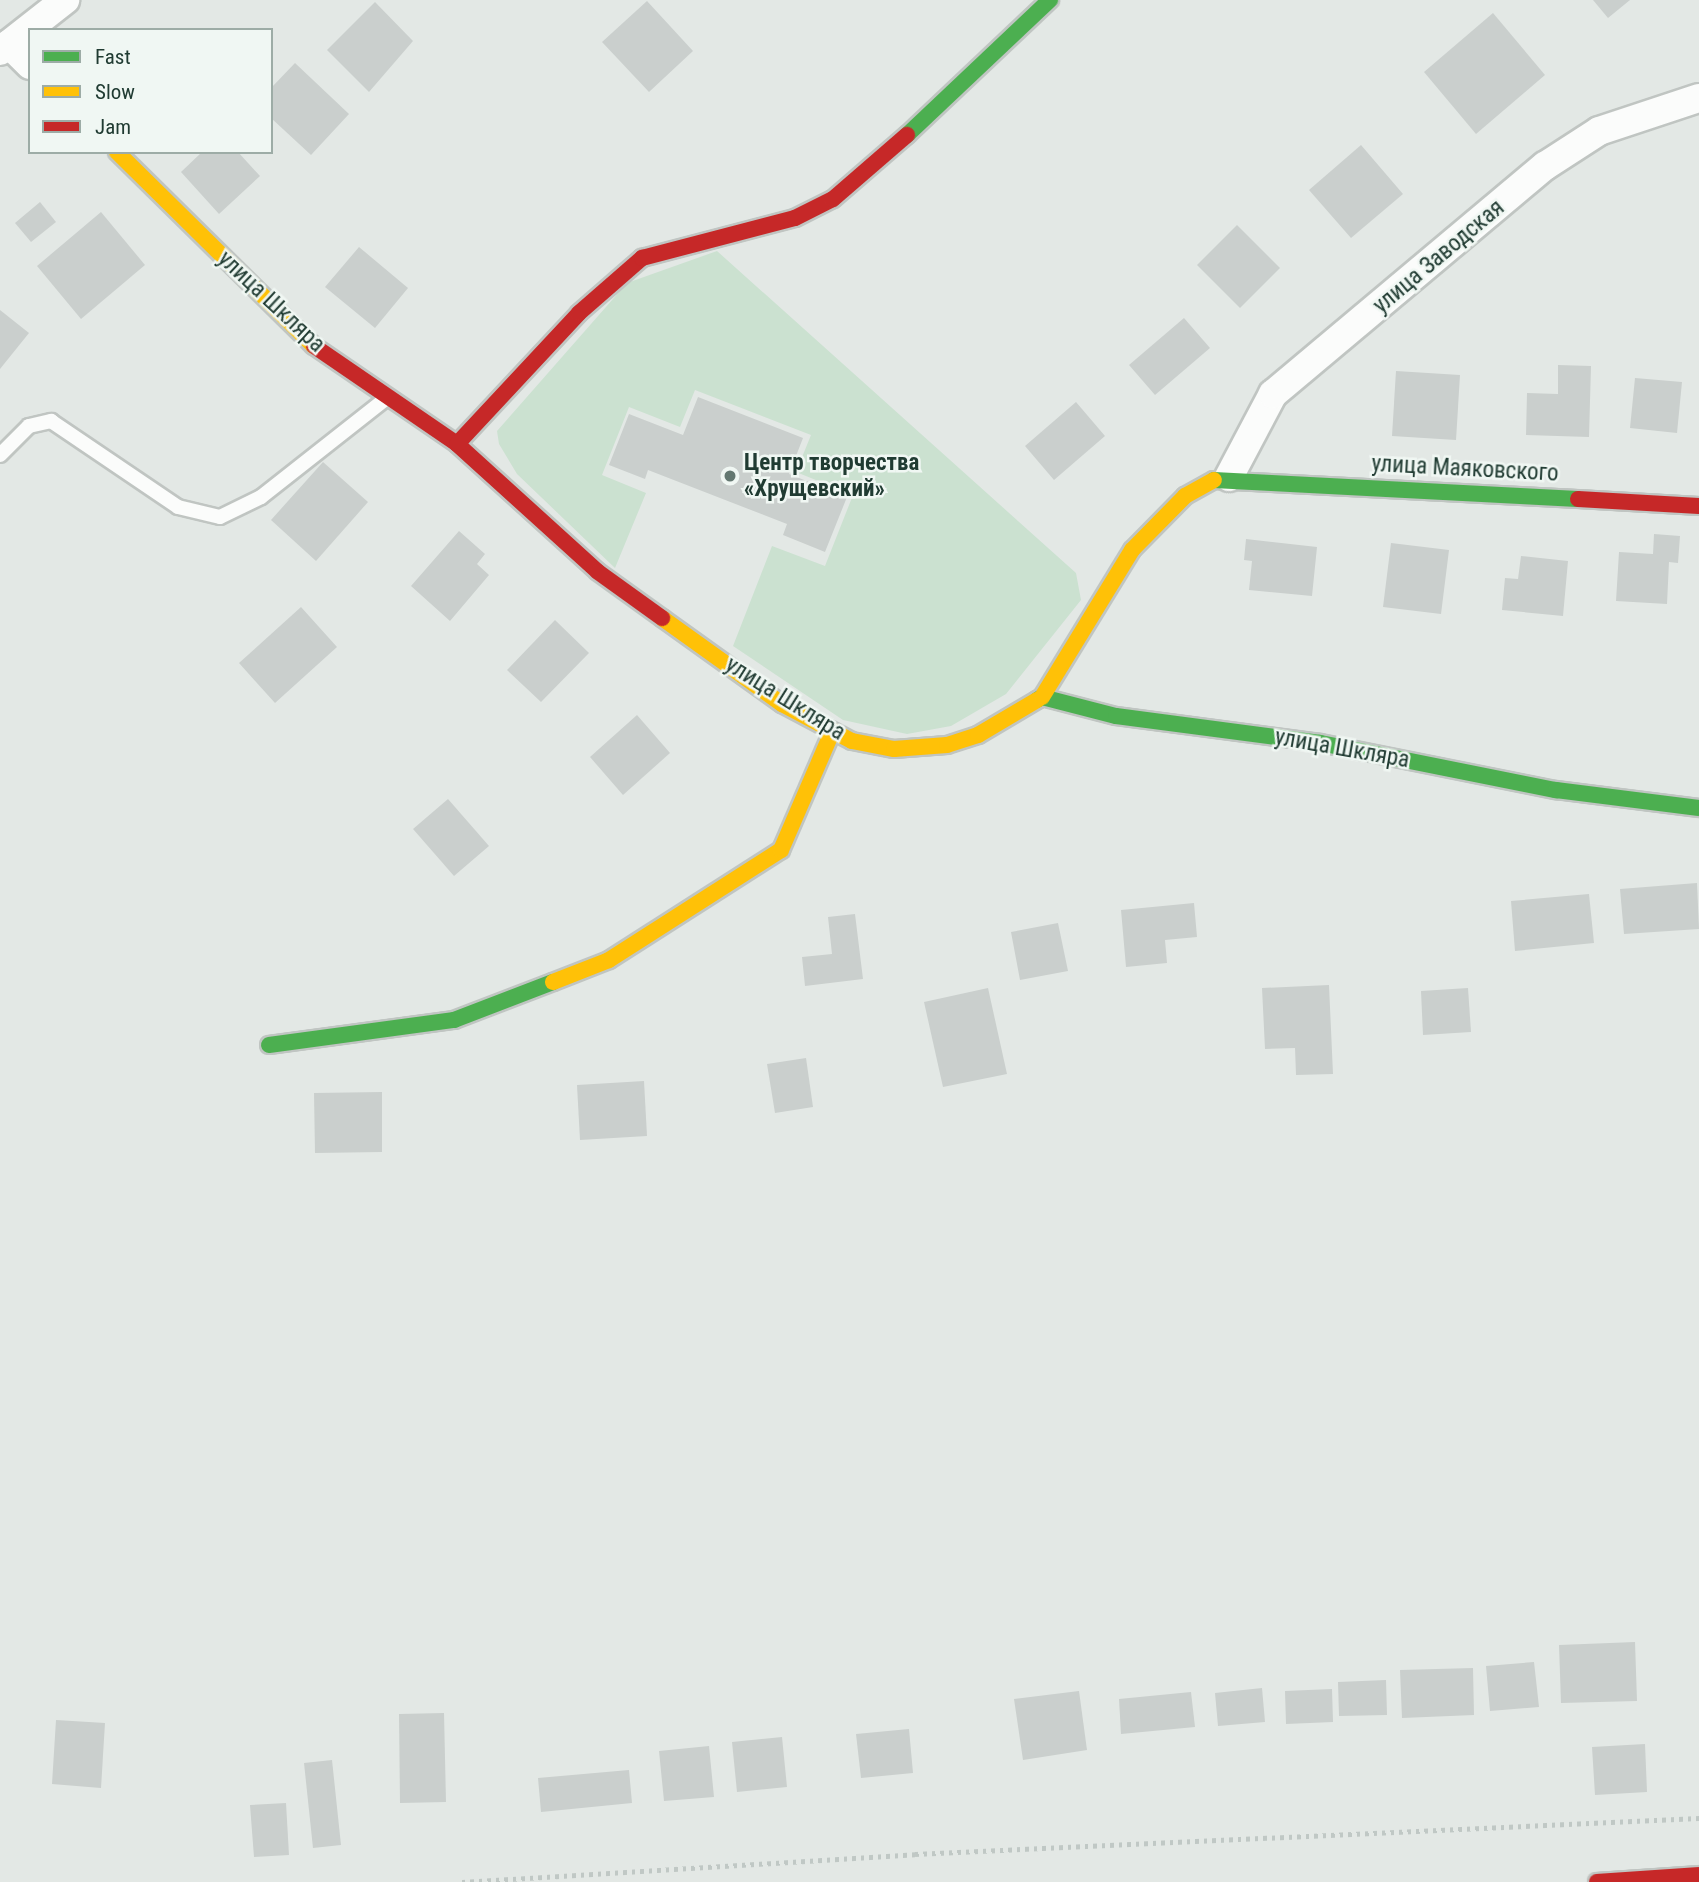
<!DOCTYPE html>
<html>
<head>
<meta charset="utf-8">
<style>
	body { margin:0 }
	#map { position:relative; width:1699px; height:1882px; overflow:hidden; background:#e3e8e5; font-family:"Roboto Condensed",sans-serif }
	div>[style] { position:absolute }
	.green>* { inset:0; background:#cbe1d0 }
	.building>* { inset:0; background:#cacfcd }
	.path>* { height:4.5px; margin-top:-2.25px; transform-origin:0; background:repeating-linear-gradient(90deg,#c0c8c5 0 3.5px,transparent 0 8.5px) }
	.roads { filter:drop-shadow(2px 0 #c0c5c2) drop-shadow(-2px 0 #c0c5c2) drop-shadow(0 2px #c0c5c2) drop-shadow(0 -2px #c0c5c2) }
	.lane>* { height:14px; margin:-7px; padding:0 7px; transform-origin:7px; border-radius:7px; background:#fbfcfb }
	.street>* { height:28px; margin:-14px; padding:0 14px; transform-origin:14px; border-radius:14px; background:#fbfcfb }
	.fast>* { height:16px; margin:-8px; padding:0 8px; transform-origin:8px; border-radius:8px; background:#4caf50 }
	.slow>* { height:16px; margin:-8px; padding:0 8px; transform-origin:8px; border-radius:8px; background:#ffc107 }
	.jam>* { height:16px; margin:-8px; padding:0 8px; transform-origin:8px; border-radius:8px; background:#c62828 }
	.dots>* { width:19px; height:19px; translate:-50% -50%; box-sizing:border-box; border:4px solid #f0f7f3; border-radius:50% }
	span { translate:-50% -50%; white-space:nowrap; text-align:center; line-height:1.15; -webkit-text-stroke:5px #f0f7f3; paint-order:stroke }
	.street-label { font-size:23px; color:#203b32 }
	.poi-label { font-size:23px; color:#203b32; font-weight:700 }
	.left { translate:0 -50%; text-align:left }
	.legend { position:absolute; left:28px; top:28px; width:245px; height:126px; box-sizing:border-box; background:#f0f7f3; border:2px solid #9daca6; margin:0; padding:9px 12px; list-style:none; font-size:21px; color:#203b32 }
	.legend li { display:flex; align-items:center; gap:14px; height:35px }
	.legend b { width:35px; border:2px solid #9daca6 }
</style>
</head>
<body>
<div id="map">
	<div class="green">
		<div style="clip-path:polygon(717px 251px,1076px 573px,1081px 600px,1006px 694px,951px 726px,907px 734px,843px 720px,733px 646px,772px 546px,825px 566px,853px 495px,796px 472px,811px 435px,695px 390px,680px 427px,629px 407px,602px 475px,646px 493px,615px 568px,517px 474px,499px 444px,497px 431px,627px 283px)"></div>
	</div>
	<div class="building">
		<div style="clip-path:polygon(1593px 0,1630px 0,1608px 18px)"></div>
		<div style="clip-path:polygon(647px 1px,693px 51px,649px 92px,602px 42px)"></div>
		<div style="clip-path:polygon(375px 2px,413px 41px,369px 92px,327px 50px)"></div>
		<div style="clip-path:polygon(1493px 13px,1545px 75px,1476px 134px,1424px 72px)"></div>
		<div style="clip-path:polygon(295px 63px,349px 114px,311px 155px,271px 118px,271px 88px)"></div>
		<div style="clip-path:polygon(1361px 145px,1403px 194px,1351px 238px,1309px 190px)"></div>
		<div style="clip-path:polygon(202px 152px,238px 152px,260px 176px,219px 214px,181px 172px)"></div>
		<div style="clip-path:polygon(40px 202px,56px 222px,31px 242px,15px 223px)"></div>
		<div style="clip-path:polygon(101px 212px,145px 265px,81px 319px,37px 266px)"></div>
		<div style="clip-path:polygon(1237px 225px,1280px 268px,1240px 308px,1197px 265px)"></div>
		<div style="clip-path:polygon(359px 247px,408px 288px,375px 328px,325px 287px)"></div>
		<div style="clip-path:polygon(0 310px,29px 333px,0 369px)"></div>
		<div style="clip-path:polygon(1184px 318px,1210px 348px,1155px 395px,1129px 365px)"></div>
		<div style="clip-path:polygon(1558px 365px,1591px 366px,1589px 437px,1526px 435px,1527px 393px,1558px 394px)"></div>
		<div style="clip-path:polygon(1396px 371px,1460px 375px,1456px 440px,1392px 436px)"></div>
		<div style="clip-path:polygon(1635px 378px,1682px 382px,1677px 433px,1630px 428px)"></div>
		<div style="clip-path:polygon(698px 397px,803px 438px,789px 474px,847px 497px,825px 552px,783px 535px,787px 524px,648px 470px,645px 479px,609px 465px,629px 414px,683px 435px)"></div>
		<div style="clip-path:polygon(1076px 402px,1105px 436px,1054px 480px,1025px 446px)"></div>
		<div style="clip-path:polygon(323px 462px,368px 502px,316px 561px,271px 520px)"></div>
		<div style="clip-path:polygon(459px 531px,485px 554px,477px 564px,489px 575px,450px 621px,411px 586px)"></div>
		<div style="clip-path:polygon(1654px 534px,1680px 536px,1678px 563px,1669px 562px,1667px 604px,1616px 601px,1619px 552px,1653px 554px)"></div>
		<div style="clip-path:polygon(1246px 539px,1317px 547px,1312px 596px,1249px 590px,1252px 561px,1244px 560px)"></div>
		<div style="clip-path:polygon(1391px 543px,1449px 550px,1441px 614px,1383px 607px)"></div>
		<div style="clip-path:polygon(1521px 556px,1568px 561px,1563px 616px,1502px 610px,1505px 578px,1518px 579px)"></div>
		<div style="clip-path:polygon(301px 607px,337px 647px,275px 703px,239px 663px)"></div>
		<div style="clip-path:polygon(555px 620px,589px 653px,541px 702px,507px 670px)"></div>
		<div style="clip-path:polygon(637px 715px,670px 753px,623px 795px,590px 757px)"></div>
		<div style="clip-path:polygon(448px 799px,489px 846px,454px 876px,413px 829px)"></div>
		<div style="clip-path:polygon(1697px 883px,1699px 929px,1624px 934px,1620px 889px)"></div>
		<div style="clip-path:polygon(1589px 894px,1594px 943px,1515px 951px,1511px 901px)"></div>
		<div style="clip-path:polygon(1194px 903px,1197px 937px,1165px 940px,1167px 963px,1126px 967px,1121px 910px)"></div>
		<div style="clip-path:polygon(855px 914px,863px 979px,805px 986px,802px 957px,832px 954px,828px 917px)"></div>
		<div style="clip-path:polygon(1058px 923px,1068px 971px,1020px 980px,1011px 932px)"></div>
		<div style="clip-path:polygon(1329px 985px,1333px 1074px,1296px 1075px,1295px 1048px,1265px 1049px,1262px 988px)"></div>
		<div style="clip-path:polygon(988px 988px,1007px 1074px,943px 1087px,924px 1002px)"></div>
		<div style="clip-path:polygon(1468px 988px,1471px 1032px,1423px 1035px,1421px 991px)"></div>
		<div style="clip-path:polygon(806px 1058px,813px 1107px,775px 1113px,767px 1064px)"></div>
		<div style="clip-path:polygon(644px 1081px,647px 1136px,580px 1140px,577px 1085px)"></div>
		<div style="clip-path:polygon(382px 1092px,382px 1152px,315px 1153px,314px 1093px)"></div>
		<div style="clip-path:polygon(1635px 1642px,1637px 1701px,1561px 1703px,1559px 1645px)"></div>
		<div style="clip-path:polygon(1534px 1662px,1539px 1707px,1490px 1711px,1486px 1666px)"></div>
		<div style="clip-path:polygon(1473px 1668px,1474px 1715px,1402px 1718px,1400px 1670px)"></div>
		<div style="clip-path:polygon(1386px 1680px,1387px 1715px,1339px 1716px,1338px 1682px)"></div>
		<div style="clip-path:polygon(1262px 1688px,1265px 1722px,1218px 1726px,1215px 1693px)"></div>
		<div style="clip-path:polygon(1332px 1689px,1333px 1722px,1286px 1724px,1285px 1691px)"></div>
		<div style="clip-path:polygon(1079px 1691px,1087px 1750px,1023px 1760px,1014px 1699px)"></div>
		<div style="clip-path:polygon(1191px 1692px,1195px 1727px,1121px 1734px,1119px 1699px)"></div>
		<div style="clip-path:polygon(444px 1713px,446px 1802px,400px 1803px,399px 1714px)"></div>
		<div style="clip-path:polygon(56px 1720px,105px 1723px,101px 1788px,52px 1784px)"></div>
		<div style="clip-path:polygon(909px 1729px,913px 1773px,861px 1778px,856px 1734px)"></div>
		<div style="clip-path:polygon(782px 1737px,787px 1787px,737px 1792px,732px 1742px)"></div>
		<div style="clip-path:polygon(1645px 1744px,1647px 1792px,1595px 1795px,1592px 1747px)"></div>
		<div style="clip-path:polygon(709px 1746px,714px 1797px,664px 1801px,659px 1751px)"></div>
		<div style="clip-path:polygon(332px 1760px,341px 1845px,313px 1848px,304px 1763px)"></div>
		<div style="clip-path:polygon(629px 1770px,632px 1803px,541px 1812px,538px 1778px)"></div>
		<div style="clip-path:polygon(286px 1803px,289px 1855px,254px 1857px,250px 1805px)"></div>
	</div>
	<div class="path">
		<div style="left:462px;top:1882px;width:454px;rotate:-3.5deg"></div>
		<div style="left:915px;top:1854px;width:785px;rotate:-2.63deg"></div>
	</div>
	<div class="roads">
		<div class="lane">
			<div style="left:0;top:455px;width:41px;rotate:-45deg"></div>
			<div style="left:29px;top:426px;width:23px;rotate:-13deg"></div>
			<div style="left:51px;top:421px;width:153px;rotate:34.1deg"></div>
			<div style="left:178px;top:507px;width:43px;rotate:13.4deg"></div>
			<div style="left:220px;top:517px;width:46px;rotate:-26deg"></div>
			<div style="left:261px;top:497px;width:160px;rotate:-38.2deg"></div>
		</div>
		<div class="street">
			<div style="left:9px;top:44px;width:30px;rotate:45deg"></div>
			<div style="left:0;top:51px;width:83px;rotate:-38.1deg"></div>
			<div style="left:1229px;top:477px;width:94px;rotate:-62.1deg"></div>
			<div style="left:1273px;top:394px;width:355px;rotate:-40deg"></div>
			<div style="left:1545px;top:166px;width:64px;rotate:-32.9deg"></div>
			<div style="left:1599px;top:131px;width:105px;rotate:-18.3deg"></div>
		</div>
		<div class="fast">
			<div style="left:907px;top:135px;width:197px;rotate:-43.4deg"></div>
			<div style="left:1214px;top:480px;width:364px;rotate:3deg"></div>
			<div style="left:1037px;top:700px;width:6px;rotate:-31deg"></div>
			<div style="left:1042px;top:697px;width:76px;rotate:14.4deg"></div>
			<div style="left:1116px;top:716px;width:206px;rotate:7.5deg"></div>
			<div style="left:1320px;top:743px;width:241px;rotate:11.3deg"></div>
			<div style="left:1556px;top:790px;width:144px;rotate:7.2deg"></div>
			<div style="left:269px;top:1045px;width:187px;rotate:-7.7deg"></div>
			<div style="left:454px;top:1020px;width:106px;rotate:-21deg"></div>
		</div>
		<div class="slow">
			<div style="left:117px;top:152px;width:276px;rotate:44.6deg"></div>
			<div style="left:662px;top:618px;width:148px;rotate:35.6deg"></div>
			<div style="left:782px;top:704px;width:79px;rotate:27.9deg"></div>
			<div style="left:852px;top:741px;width:43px;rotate:10.8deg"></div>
			<div style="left:894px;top:749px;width:53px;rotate:-4.3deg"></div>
			<div style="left:947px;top:745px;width:33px;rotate:-18deg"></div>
			<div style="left:978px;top:735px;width:69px;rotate:-30.7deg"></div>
			<div style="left:1042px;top:697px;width:172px;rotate:-58.5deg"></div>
			<div style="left:1132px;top:550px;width:76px;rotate:-45.5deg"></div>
			<div style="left:1185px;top:496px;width:33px;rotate:-29deg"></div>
			<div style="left:553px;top:982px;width:60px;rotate:-21.4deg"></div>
			<div style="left:609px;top:960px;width:204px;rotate:-32.6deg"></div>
			<div style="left:781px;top:850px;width:129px;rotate:-66.6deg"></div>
		</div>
		<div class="jam">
			<div style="left:314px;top:346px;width:173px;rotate:34.4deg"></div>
			<div style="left:457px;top:444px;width:190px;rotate:42.2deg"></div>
			<div style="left:598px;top:572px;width:79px;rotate:35.7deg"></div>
			<div style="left:457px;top:444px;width:179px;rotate:-47deg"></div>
			<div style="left:579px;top:313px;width:84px;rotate:-41.1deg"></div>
			<div style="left:642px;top:258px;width:158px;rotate:-14.7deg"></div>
			<div style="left:795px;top:218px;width:42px;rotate:-26.6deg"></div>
			<div style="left:833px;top:199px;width:98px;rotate:-40.9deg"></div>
			<div style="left:1578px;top:499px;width:121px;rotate:3.3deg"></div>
			<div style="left:1597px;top:1882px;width:102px;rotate:-3.9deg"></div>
		</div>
	</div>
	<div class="dots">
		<div style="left:730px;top:476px;background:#647871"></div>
	</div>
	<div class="street-label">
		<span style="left:1439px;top:257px;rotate:-40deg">улица Заводская</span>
		<span style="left:271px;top:302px;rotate:43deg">улица Шкляра</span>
		<span style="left:1465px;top:469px;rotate:3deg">улица Маяковского</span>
		<span style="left:785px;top:699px;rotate:32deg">улица Шкляра</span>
		<span style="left:1342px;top:749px;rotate:10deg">улица Шкляра</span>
	</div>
	<div class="poi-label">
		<span class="left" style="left:744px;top:476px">Центр творчества<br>«Хрущевский»</span>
	</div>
	<ul class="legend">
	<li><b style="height:9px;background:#4caf50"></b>Fast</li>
	<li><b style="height:9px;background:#ffc107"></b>Slow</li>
	<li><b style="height:9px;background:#c62828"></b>Jam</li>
	</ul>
</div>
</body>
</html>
